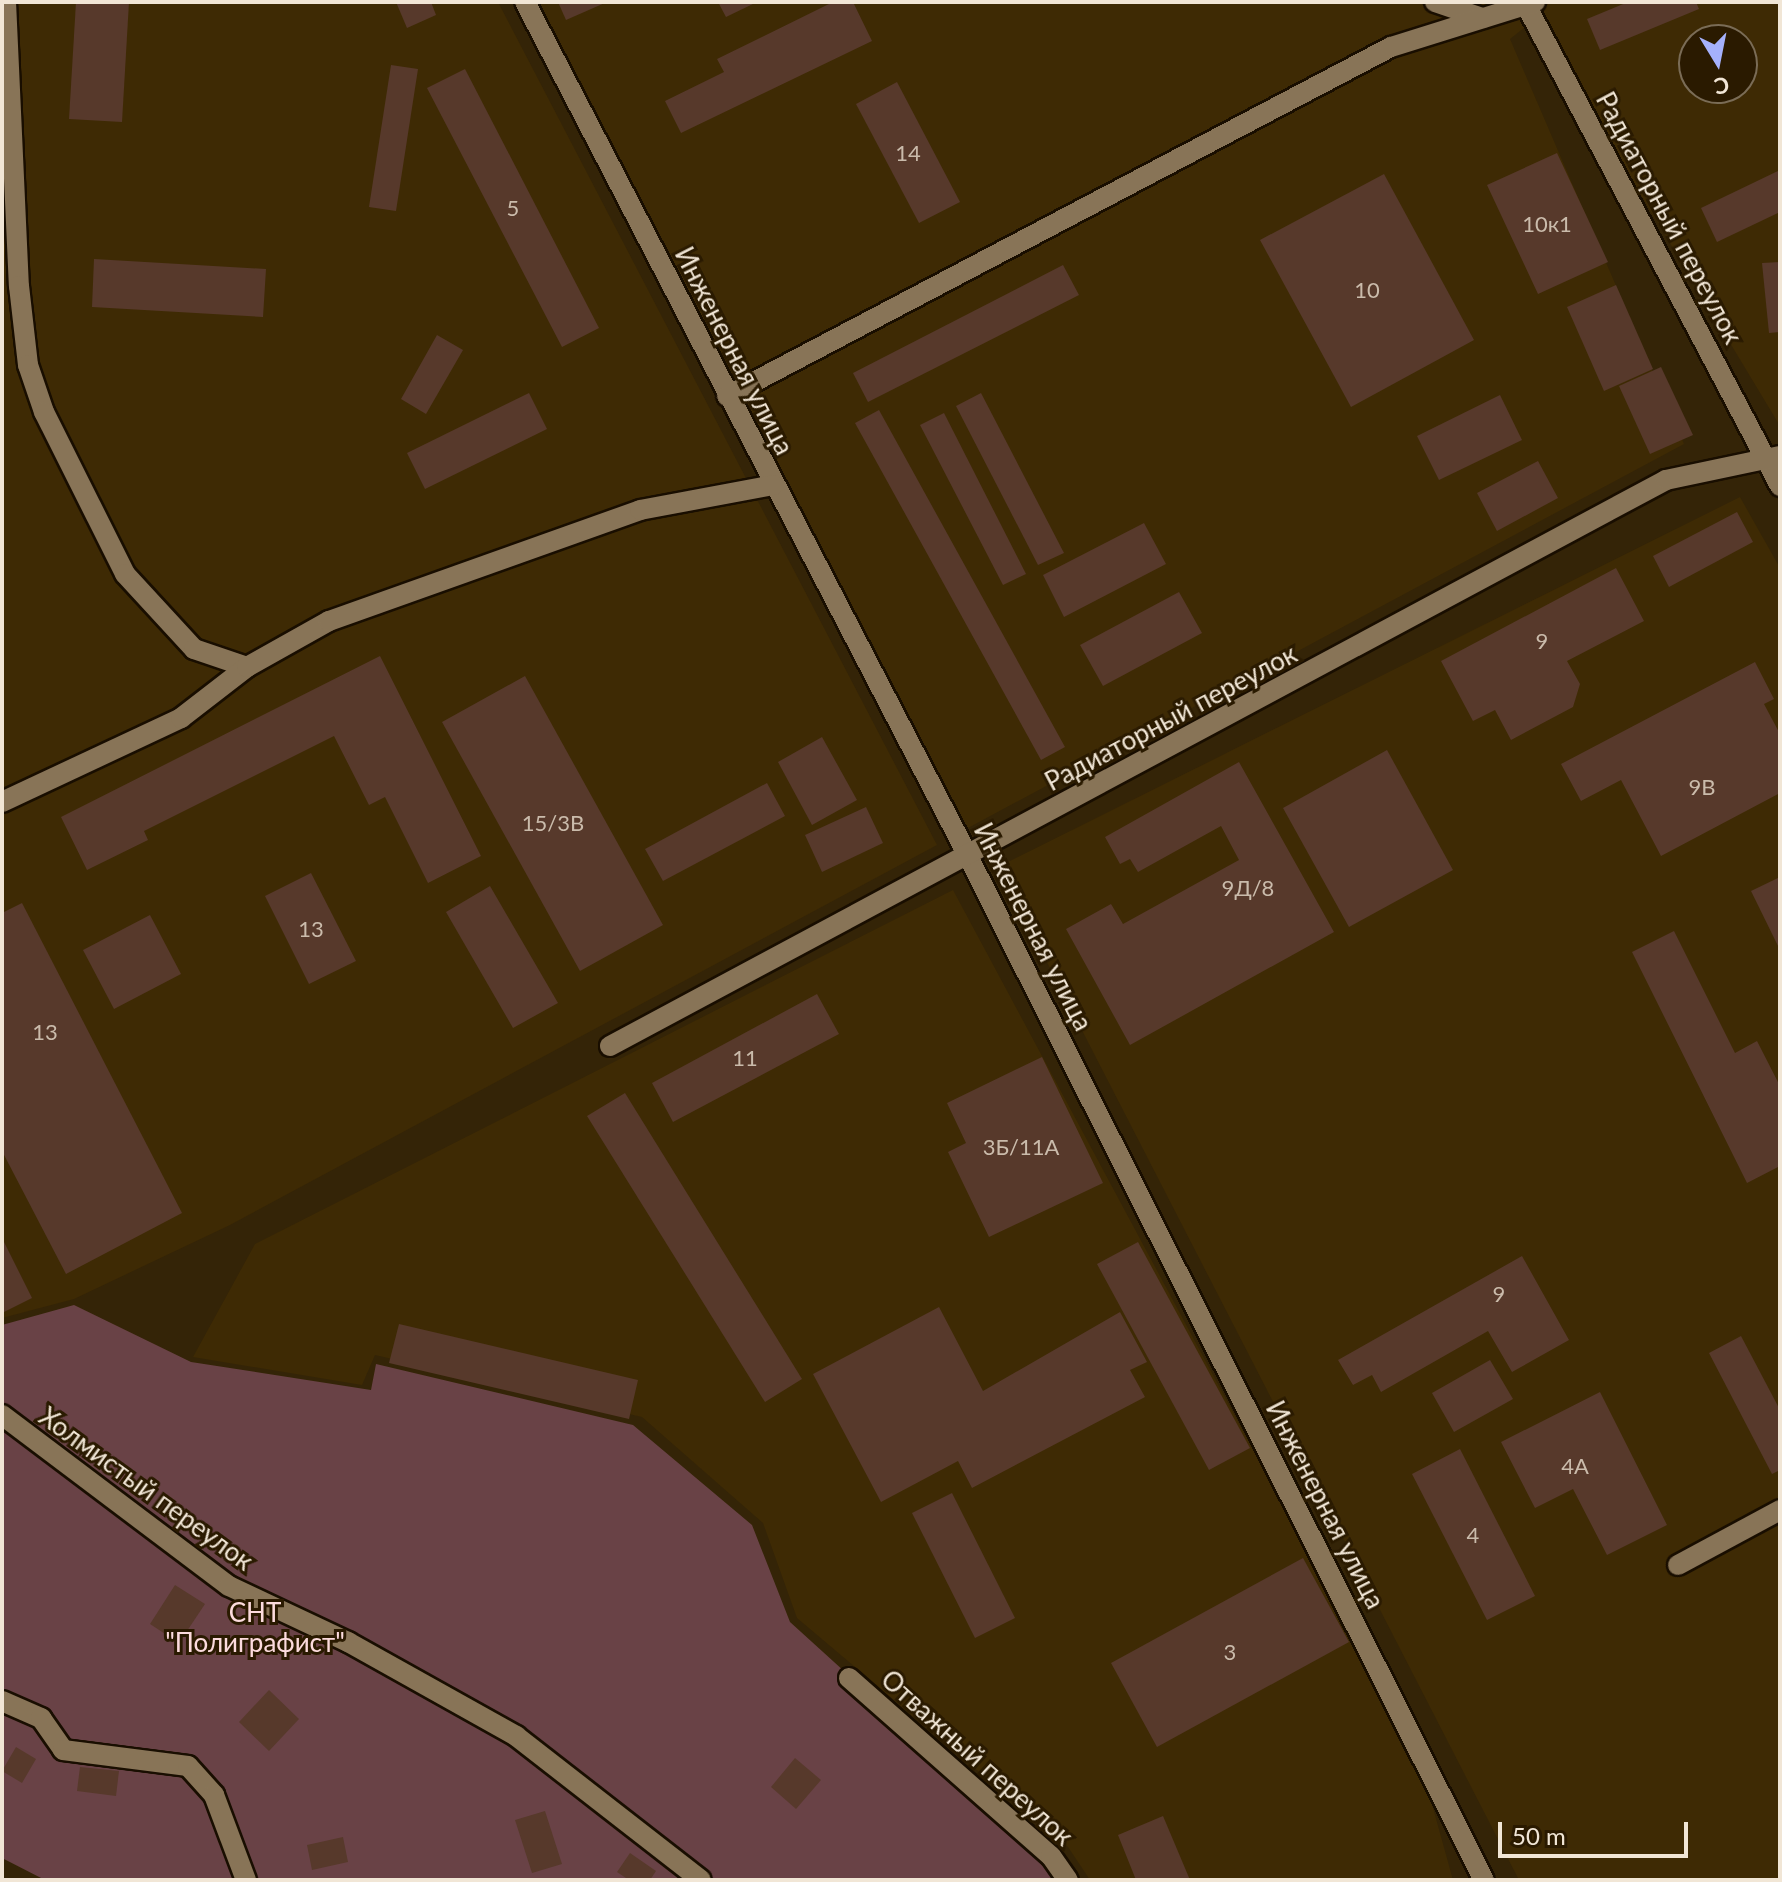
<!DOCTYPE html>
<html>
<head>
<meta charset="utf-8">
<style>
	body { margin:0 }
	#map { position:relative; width:1782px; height:1882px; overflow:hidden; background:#342407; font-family:Lato,sans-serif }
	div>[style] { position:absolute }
	.built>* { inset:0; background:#3e2a04 }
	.green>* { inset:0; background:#694246 }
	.building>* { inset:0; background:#57392b }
	.roads { filter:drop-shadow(2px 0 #190e00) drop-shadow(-2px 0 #190e00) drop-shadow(0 2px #190e00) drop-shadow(0 -2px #190e00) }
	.minor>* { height:20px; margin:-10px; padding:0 10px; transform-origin:10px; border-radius:10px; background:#887457 }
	span { translate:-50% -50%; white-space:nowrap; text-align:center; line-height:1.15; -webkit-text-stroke:6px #2a1a00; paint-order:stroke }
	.number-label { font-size:22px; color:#cabbab }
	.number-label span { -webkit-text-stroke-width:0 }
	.street-label { font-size:26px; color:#f1e6d6 }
	.park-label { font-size:26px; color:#fcdbdd }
	.frame { position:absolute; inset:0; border:4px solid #f1e6d6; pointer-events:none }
	.north { position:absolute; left:1678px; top:24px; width:80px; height:80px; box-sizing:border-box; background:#2a1a00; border:2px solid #7a6c56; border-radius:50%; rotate:170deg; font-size:22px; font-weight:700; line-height:32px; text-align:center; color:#f1e6d6 }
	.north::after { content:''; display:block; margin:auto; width:28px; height:36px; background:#a5b1fc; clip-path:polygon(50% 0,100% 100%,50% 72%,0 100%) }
	.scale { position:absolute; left:1498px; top:1822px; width:190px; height:36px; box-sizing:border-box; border:4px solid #f1e6d6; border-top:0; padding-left:10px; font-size:24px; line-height:28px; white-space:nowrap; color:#f1e6d6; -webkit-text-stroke:6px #2a1a00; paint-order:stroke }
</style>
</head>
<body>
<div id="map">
	<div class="built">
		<div style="clip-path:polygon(2px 2px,498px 2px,937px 845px,230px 1225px,74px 1299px,2px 1318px)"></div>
		<div style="clip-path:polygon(evenodd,530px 2px,1780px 2px,1780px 426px,1535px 19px,1510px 39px,1684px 444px,966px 829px,530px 2px,1694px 40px,1742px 40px,1742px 88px,1694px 88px,1694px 40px)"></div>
		<div style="clip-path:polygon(1740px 497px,1780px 568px,1780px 1880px,1519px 1880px,998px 867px)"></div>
		<div style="clip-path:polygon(953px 890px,1420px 1761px,1453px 1880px,1090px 1880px,1068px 1847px,797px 1618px,763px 1523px,642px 1417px,375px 1355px,362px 1385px,193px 1357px,255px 1244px)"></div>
	</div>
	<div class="green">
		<div style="clip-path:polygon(74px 1305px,191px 1362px,371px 1390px,376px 1364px,633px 1425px,752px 1525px,790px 1622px,1074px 1880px,45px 1880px,2px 1858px,2px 1325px)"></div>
	</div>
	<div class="building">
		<div style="clip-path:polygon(76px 2px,129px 2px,122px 122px,69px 119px)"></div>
		<div style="clip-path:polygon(396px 2px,431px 2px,436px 15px,407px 28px)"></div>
		<div style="clip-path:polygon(558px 2px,607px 2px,566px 20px)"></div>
		<div style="clip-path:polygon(718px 2px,757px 2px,726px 17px)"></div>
		<div style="clip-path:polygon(833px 2px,853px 2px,872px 41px,681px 133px,665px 101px,724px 72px,717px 59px)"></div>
		<div style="clip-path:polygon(1628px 2px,1696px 2px,1699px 9px,1600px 50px,1587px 19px)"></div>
		<div style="clip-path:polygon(391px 65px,418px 69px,396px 211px,369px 207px)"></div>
		<div style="clip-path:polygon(465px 69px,599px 328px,562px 347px,427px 88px)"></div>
		<div style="clip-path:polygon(897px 82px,960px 202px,919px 223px,856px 104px)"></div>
		<div style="clip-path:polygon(1557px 153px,1608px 262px,1538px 294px,1487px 185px)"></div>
		<div style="clip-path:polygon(1780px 170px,1780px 212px,1717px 242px,1701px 208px)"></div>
		<div style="clip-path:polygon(1384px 174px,1474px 340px,1351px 407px,1260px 240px)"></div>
		<div style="clip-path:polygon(94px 259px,266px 269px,263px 317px,92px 307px)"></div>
		<div style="clip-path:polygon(1780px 262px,1780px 332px,1769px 333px,1762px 263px)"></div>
		<div style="clip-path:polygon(1063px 265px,1079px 295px,868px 402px,853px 373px)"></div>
		<div style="clip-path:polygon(1616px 285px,1653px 369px,1604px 391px,1567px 307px)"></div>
		<div style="clip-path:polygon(437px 335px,463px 350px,426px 414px,401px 399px)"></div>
		<div style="clip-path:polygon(1661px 367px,1693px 435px,1650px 454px,1619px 386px)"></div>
		<div style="clip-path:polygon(529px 393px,547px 429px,425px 489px,407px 453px)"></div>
		<div style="clip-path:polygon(981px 393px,1064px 553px,1038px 565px,956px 406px)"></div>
		<div style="clip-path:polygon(1500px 395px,1522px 440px,1439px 480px,1417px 436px)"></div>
		<div style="clip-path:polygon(879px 410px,1065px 747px,1041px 760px,855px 423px)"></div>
		<div style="clip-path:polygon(944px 413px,1026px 574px,1003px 585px,920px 425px)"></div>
		<div style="clip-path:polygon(1538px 461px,1558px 498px,1497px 531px,1477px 493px)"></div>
		<div style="clip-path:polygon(1737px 512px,1753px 542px,1669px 587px,1653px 556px)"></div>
		<div style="clip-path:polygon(1144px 523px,1166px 564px,1064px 617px,1043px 575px)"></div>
		<div style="clip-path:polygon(1616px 568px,1644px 621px,1567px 661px,1580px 684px,1573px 707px,1511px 740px,1495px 710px,1473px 721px,1441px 661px)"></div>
		<div style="clip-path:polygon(1179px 592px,1202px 633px,1103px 686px,1080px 645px)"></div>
		<div style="clip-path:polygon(380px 656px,481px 856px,428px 883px,385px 797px,369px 805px,334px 736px,144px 831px,148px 840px,87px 870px,61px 817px)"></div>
		<div style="clip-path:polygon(1755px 662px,1774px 699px,1764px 704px,1780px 734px,1780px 793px,1661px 856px,1621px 780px,1581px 801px,1561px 764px)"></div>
		<div style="clip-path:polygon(525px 676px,663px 925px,580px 971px,442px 722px)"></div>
		<div style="clip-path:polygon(822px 737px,857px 800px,812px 825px,778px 762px)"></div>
		<div style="clip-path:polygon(1387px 750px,1453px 870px,1349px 927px,1283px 808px)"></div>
		<div style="clip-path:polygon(1239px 762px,1334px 932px,1130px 1045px,1066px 929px,1111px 904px,1123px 924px,1239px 860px,1221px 826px,1138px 872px,1130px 859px,1120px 864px,1105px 837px)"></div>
		<div style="clip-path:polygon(767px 783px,785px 816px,663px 881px,645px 849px)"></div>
		<div style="clip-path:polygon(866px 807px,883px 843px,822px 872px,805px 835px)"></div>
		<div style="clip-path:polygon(311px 873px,356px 961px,309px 984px,265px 896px)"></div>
		<div style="clip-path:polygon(1780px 877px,1780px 950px,1751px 891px)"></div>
		<div style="clip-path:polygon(490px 886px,558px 1003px,513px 1028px,446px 912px)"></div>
		<div style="clip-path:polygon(22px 903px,182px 1213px,66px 1274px,2px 1151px,2px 913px)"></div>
		<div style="clip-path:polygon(150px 915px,181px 974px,114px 1009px,83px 950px)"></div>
		<div style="clip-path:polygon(1674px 931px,1735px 1053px,1757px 1041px,1780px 1086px,1780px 1166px,1747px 1183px,1632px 952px)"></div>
		<div style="clip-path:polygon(817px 994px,839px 1034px,673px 1122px,652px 1083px)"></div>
		<div style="clip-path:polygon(1042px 1057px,1103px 1183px,989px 1237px,948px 1152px,966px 1143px,947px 1103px)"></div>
		<div style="clip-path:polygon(625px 1093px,802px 1379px,765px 1402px,587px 1116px)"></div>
		<div style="clip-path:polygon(2px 1238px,32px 1298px,2px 1313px)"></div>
		<div style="clip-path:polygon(1138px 1242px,1250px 1448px,1209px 1470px,1097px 1264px)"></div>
		<div style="clip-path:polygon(1522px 1256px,1569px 1340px,1512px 1372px,1488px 1331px,1381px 1392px,1372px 1375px,1353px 1385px,1338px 1360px)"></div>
		<div style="clip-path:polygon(939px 1307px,983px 1391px,1120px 1312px,1147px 1362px,1130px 1370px,1145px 1397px,972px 1488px,958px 1461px,881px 1502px,813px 1374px)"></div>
		<div style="clip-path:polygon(399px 1324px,638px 1380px,629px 1419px,389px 1363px)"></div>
		<div style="clip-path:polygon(1741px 1336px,1780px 1410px,1780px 1470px,1772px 1474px,1709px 1353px)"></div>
		<div style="clip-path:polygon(1490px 1360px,1513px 1399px,1454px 1432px,1432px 1393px)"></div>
		<div style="clip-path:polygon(1600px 1392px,1667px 1525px,1607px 1555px,1573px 1489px,1535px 1508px,1501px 1442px)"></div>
		<div style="clip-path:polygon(1460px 1449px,1535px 1596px,1487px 1620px,1412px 1474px)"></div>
		<div style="clip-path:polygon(952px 1493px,1015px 1618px,975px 1638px,912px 1513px)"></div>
		<div style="clip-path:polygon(1303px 1558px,1349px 1642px,1157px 1747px,1111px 1663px)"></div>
		<div style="clip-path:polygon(175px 1585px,205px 1604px,179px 1643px,150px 1624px)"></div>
		<div style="clip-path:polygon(269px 1690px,299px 1719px,269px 1751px,239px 1722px)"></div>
		<div style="clip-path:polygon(16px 1747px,36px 1759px,22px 1783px,2px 1771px)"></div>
		<div style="clip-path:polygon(795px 1758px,821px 1780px,796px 1809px,771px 1787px)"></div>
		<div style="clip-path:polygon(80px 1767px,119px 1771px,116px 1796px,77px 1791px)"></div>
		<div style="clip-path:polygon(545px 1811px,562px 1864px,532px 1873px,515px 1820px)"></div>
		<div style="clip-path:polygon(1163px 1816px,1190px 1880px,1136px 1880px,1118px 1835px)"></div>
		<div style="clip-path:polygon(343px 1837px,348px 1862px,312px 1870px,307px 1845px)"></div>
		<div style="clip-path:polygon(630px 1853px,656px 1871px,650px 1880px,629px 1880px,617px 1872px)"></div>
	</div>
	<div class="roads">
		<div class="minor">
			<div style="left:6px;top:2px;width:284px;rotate:87.4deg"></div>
			<div style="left:19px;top:286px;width:80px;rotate:83.5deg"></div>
			<div style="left:28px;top:365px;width:50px;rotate:71.2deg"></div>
			<div style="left:44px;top:412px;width:181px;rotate:63.4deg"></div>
			<div style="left:125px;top:574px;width:102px;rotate:47.4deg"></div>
			<div style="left:194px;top:649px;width:56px;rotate:18.8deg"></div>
			<div style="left:525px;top:2px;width:964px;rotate:62.58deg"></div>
			<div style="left:969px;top:858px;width:1144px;rotate:63.26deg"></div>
			<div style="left:1435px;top:2px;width:50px;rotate:18.8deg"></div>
			<div style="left:1526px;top:5px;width:544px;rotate:62.16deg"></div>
			<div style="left:727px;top:396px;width:750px;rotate:-27.73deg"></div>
			<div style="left:1391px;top:47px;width:151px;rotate:-17.4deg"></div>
			<div style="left:2px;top:802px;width:198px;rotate:-25.1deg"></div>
			<div style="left:181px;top:718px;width:83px;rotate:-37.7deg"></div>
			<div style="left:247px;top:667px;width:94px;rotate:-29.3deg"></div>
			<div style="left:329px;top:621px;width:330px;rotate:-19.6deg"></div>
			<div style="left:640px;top:510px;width:136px;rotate:-10.6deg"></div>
			<div style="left:610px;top:1046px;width:1198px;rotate:-28.19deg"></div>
			<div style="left:1666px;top:480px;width:116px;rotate:-11.9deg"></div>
			<div style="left:2px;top:1415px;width:284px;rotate:37deg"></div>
			<div style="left:229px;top:1586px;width:132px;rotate:25.2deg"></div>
			<div style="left:348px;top:1642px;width:193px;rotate:29.2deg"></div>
			<div style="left:516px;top:1736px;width:234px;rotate:37.9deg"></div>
			<div style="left:1678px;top:1565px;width:116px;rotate:-28.3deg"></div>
			<div style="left:849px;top:1678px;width:269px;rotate:41.4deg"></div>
			<div style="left:1051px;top:1856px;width:29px;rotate:55deg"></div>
			<div style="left:2px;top:1701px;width:43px;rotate:23.6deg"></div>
			<div style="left:41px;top:1718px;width:39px;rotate:55deg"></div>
			<div style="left:63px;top:1750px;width:126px;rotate:7.3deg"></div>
			<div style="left:188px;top:1766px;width:39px;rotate:48deg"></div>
			<div style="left:214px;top:1795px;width:91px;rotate:69.4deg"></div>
		</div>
	</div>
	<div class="number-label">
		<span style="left:908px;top:153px">14</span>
		<span style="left:513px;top:208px">5</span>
		<span style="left:1547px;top:224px">10к1</span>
		<span style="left:1367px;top:290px">10</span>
		<span style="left:1542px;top:641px">9</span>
		<span style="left:1702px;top:787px">9В</span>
		<span style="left:553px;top:823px">15/3В</span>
		<span style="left:1248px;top:888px">9Д/8</span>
		<span style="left:311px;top:929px">13</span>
		<span style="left:45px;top:1032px">13</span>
		<span style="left:745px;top:1058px">11</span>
		<span style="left:1021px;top:1147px">3Б/11А</span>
		<span style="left:1499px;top:1294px">9</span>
		<span style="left:1575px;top:1466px">4А</span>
		<span style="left:1473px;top:1535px">4</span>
		<span style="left:1230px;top:1652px">3</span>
	</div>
	<div class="street-label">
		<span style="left:1669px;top:218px;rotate:62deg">Радиаторный переулок</span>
		<span style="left:734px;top:351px;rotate:63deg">Инженерная улица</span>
		<span style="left:1171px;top:718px;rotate:-28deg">Радиаторный переулок</span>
		<span style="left:1033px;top:927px;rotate:63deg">Инженерная улица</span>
		<span style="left:146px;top:1489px;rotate:36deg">Холмистый переулок</span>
		<span style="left:1325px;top:1505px;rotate:63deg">Инженерная улица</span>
		<span style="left:977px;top:1758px;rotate:42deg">Отважный переулок</span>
	</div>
	<div class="park-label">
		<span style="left:255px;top:1628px">СНТ<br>"Полиграфист"</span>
	</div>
	<div class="frame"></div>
	<div class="north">С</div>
	<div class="scale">50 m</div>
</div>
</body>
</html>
